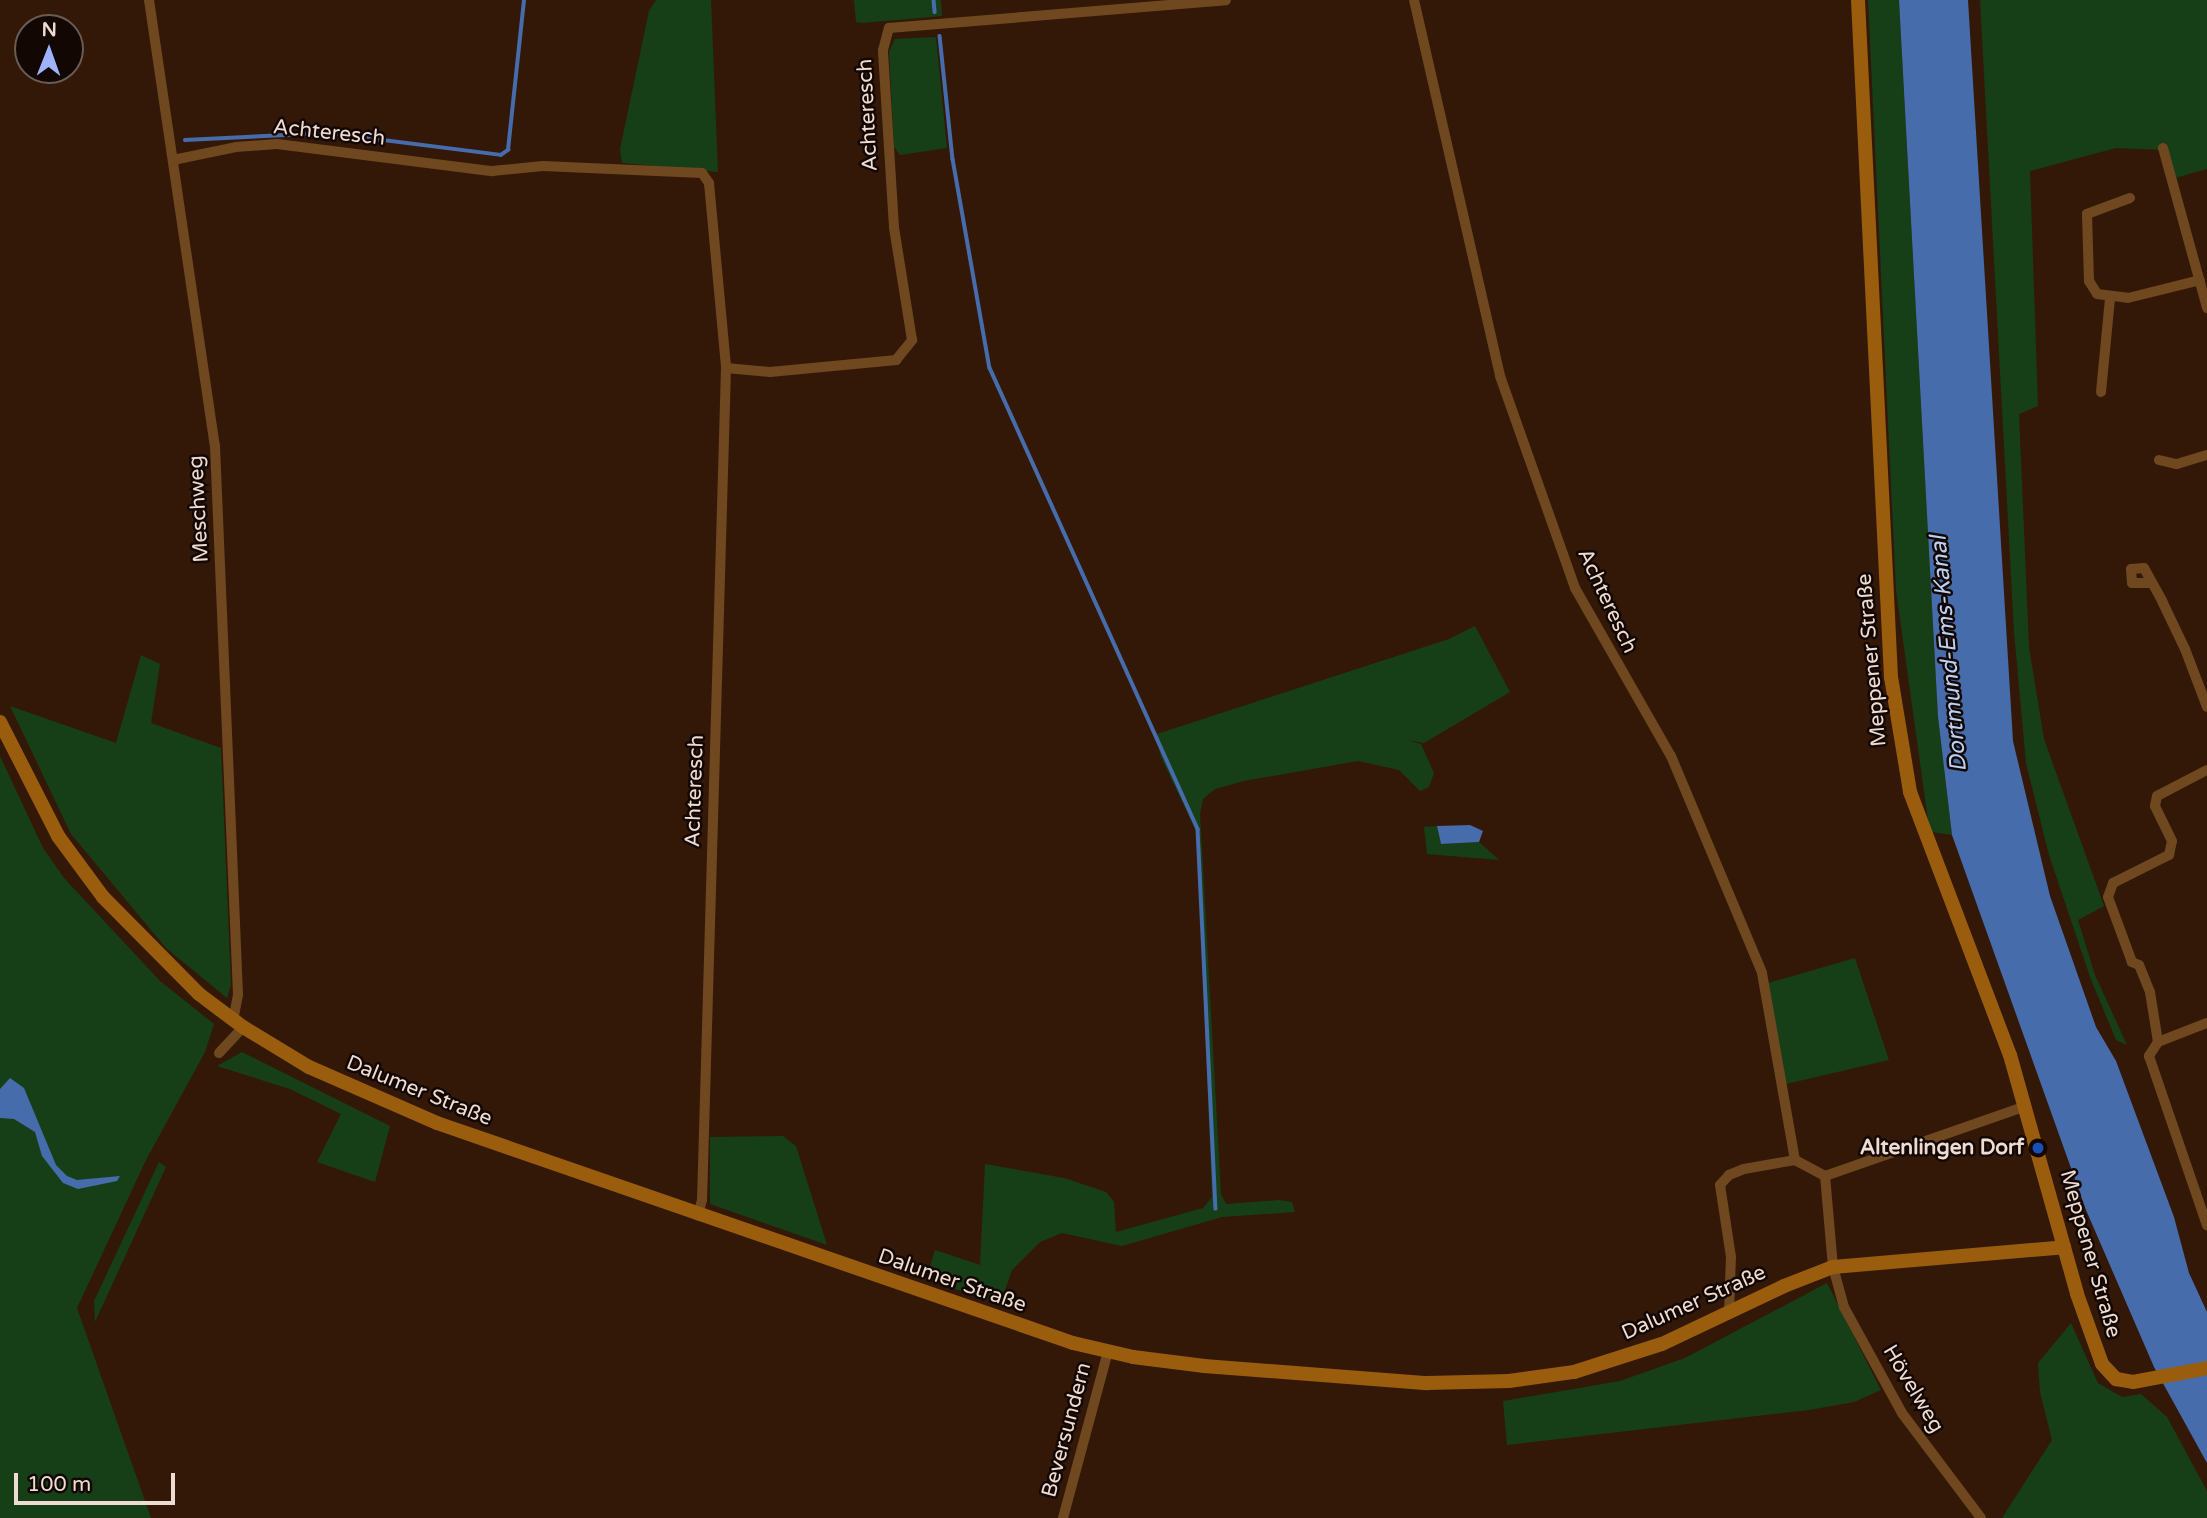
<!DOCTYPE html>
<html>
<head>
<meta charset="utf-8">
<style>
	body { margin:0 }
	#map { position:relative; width:2207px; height:1518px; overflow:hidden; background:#331808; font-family:"Varela Round",sans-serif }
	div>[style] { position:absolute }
	.green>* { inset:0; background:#163f18 }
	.water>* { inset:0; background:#466cab }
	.stream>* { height:3.5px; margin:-1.75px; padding:0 1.75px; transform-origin:1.75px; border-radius:1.75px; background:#466cab }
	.minor>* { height:10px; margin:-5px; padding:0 5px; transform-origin:5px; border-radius:5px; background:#6f4820 }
	.secondary>* { height:14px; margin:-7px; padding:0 7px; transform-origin:7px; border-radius:7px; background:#9a5d0e }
	.dots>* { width:19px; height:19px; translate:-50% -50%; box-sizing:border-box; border:4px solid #120703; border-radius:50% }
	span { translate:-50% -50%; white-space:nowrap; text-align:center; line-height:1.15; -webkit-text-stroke:5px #120703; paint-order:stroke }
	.street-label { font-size:21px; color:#eedbd1 }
	.poi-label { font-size:21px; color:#eedbd1; font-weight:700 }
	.right { translate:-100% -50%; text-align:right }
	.water-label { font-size:23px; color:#bad0f4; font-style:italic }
	.north { position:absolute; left:14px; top:14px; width:70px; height:70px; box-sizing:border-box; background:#120703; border:2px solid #6a5c55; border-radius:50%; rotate:1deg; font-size:19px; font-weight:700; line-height:28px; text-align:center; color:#eedbd1 }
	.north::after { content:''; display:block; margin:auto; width:24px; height:32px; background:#9fb3fd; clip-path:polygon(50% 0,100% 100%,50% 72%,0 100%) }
	.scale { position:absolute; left:14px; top:1473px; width:161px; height:32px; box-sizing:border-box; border:4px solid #eedbd1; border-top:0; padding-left:9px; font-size:21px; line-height:24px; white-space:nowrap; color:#eedbd1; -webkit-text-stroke:5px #120703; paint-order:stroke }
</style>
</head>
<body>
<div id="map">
	<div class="green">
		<i style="clip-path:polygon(656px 0,711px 0,718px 172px,622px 163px,620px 149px,649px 11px)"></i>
		<i style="clip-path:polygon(854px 0,941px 0,942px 16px,862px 23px,856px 22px)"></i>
		<i style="clip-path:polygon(1868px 0,1899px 0,1938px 717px,1952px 835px,1932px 832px,1928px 820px,1896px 590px)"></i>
		<i style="clip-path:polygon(1980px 0,2207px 0,2207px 169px,2175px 178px,2166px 150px,2116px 148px,2030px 171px,2038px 406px,2019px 414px,2029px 647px,2044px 739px,2104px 906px,2078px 920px,2095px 975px,2127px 1045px,2116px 1040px,2090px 977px,2049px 855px,2026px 763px,2014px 632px)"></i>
		<i style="clip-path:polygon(936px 37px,947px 148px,900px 155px,894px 147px,889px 52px,895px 39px)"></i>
		<i style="clip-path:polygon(1475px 626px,1510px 692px,1424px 743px,1407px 740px,1421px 744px,1434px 773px,1429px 787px,1420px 791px,1399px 770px,1358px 761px,1244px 781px,1215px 789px,1203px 799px,1200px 814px,1221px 1194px,1226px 1204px,1279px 1200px,1292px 1202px,1295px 1212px,1222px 1217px,1122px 1246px,1062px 1233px,1040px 1242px,1012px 1270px,1000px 1304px,926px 1279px,935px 1250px,980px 1265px,985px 1164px,1064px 1178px,1106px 1192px,1114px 1202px,1116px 1232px,1203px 1208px,1212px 1197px,1197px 833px,1160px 755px,1157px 734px,1449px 639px)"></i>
		<i style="clip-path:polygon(141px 655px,160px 664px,151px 723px,221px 748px,231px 985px,227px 998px,166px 948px,71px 834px,10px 706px,116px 743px)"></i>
		<i style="clip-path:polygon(0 756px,43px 848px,64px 878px,160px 981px,214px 1024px,205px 1052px,146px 1160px,77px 1308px,151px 1518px,0 1518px)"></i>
		<i style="clip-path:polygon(1437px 826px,1441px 844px,1479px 842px,1499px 860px,1427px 854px,1424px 827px)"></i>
		<i style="clip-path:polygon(1855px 958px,1889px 1060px,1786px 1084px,1768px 983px)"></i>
		<i style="clip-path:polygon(242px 1052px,390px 1126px,375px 1182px,317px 1162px,341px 1114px,290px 1089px,217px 1066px)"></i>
		<i style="clip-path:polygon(783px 1136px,796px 1146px,827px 1245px,710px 1204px,710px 1137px)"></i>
		<i style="clip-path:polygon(159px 1162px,166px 1167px,95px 1322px,94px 1301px)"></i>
		<i style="clip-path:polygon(1827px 1283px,1881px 1390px,1854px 1402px,1809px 1410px,1507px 1445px,1503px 1401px,1620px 1381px,1685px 1358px)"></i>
		<i style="clip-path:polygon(2071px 1323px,2098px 1383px,2122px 1397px,2141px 1394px,2167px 1417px,2207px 1491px,2207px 1518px,2002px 1518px,2052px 1440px,2040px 1392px,2038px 1363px)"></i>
	</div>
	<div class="water">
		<i style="clip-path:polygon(1899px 0,1968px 0,2013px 741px,2050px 896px,2096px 1027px,2116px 1061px,2174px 1217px,2189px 1273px,2207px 1312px,2207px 1463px,2154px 1367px,2086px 1210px,1952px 835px,1938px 717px)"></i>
		<i style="clip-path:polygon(1470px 825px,1483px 831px,1479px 842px,1441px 844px,1437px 826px)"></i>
		<i style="clip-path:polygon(10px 1078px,24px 1088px,56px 1165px,67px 1176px,77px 1180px,120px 1176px,117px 1181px,78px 1189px,63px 1183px,42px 1156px,35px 1132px,14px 1119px,0 1118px,0 1089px)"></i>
	</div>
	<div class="stream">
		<i style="left:934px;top:0;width:12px;rotate:85deg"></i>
		<i style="left:940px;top:36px;width:124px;rotate:84deg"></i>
		<i style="left:953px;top:159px;width:212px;rotate:80deg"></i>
		<i style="left:990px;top:368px;width:506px;rotate:65.72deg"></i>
		<i style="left:1198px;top:829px;width:380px;rotate:87.3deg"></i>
		<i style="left:185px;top:140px;width:143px;rotate:-2.8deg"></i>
		<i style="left:328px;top:133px;width:174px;rotate:7.2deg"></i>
		<i style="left:501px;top:155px;width:9px;rotate:-36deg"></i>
		<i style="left:508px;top:150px;width:151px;rotate:-83.9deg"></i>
	</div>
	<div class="minor">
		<i style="left:149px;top:0;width:451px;rotate:81.6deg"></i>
		<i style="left:215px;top:446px;width:549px;rotate:87.6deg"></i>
		<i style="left:238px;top:995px;width:26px;rotate:101deg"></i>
		<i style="left:1414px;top:0;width:386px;rotate:77.1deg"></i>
		<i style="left:1500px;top:376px;width:225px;rotate:70.5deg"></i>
		<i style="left:1575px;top:588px;width:193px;rotate:60.3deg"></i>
		<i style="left:1671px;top:756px;width:235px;rotate:67.2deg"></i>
		<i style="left:1762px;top:973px;width:190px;rotate:80deg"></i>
		<i style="left:2163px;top:148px;width:166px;rotate:74.6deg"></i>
		<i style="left:173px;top:160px;width:64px;rotate:-11.7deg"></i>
		<i style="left:236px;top:147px;width:41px;rotate:-4.2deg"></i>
		<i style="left:277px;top:144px;width:217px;rotate:7.2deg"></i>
		<i style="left:492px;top:171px;width:51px;rotate:-5.6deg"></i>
		<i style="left:543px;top:166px;width:159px;rotate:2.5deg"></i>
		<i style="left:702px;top:173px;width:12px;rotate:55deg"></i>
		<i style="left:709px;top:183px;width:186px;rotate:84.7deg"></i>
		<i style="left:726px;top:368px;width:832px;rotate:91.65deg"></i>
		<i style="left:702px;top:1200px;width:16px;rotate:105deg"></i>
		<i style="left:2130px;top:198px;width:46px;rotate:159.6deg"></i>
		<i style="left:2087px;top:214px;width:67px;rotate:88.3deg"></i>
		<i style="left:2089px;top:281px;width:15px;rotate:58deg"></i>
		<i style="left:2097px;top:294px;width:31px;rotate:7deg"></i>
		<i style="left:2128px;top:298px;width:74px;rotate:-14deg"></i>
		<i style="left:726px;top:368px;width:44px;rotate:5.2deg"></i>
		<i style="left:770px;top:372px;width:127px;rotate:-5.4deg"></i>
		<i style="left:896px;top:360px;width:26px;rotate:-51deg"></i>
		<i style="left:912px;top:340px;width:114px;rotate:-99.1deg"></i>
		<i style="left:894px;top:227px;width:177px;rotate:-93.6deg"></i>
		<i style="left:883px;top:50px;width:23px;rotate:-75deg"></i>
		<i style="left:889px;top:28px;width:338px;rotate:-4.7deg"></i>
		<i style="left:2101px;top:392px;width:93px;rotate:-84.5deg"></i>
		<i style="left:2159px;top:460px;width:18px;rotate:13deg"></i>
		<i style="left:2177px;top:464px;width:31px;rotate:-17deg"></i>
		<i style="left:2152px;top:583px;width:20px;rotate:180deg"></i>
		<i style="left:2132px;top:583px;width:14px;rotate:-94deg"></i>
		<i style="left:2131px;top:569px;width:13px;rotate:-4deg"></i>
		<i style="left:2144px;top:568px;width:38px;rotate:61deg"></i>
		<i style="left:2162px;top:601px;width:53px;rotate:64.4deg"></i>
		<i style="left:2185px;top:649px;width:62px;rotate:69.2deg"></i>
		<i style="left:2207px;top:1023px;width:53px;rotate:158.8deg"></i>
		<i style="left:2158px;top:1042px;width:17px;rotate:123deg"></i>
		<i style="left:2149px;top:1056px;width:179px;rotate:71.1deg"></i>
		<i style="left:2158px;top:1042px;width:51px;rotate:-99.1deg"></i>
		<i style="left:2150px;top:992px;width:29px;rotate:-112deg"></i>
		<i style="left:2139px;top:965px;width:8px;rotate:-157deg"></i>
		<i style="left:2132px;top:962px;width:69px;rotate:-110.3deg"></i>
		<i style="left:2108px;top:897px;width:15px;rotate:-70deg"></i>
		<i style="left:2113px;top:883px;width:63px;rotate:-26.6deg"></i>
		<i style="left:2169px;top:855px;width:14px;rotate:-78deg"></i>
		<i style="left:2172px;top:841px;width:39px;rotate:-116deg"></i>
		<i style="left:2155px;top:806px;width:10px;rotate:-79deg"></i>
		<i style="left:2157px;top:796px;width:56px;rotate:-27.5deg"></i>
		<i style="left:219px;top:1053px;width:35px;rotate:-47deg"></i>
		<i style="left:1729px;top:1313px;width:56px;rotate:-88deg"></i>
		<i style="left:1731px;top:1257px;width:73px;rotate:-98.7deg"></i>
		<i style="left:1720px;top:1185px;width:13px;rotate:-48deg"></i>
		<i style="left:1729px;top:1175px;width:16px;rotate:-22deg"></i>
		<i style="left:1744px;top:1169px;width:52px;rotate:-10deg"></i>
		<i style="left:1795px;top:1160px;width:34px;rotate:28deg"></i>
		<i style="left:1063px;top:1518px;width:173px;rotate:-74.9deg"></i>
		<i style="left:1981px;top:1518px;width:131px;rotate:-127deg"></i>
		<i style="left:1902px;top:1413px;width:121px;rotate:-118.7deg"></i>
		<i style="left:1844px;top:1307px;width:41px;rotate:-105.4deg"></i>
		<i style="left:1833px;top:1267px;width:91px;rotate:-95deg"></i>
		<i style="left:1825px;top:1176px;width:213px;rotate:-19.2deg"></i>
	</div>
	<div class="secondary">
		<i style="left:1858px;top:0;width:678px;rotate:87.21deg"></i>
		<i style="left:1891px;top:677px;width:117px;rotate:80.6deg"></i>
		<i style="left:1910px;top:792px;width:281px;rotate:69.2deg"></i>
		<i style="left:2010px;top:1055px;width:248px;rotate:74.3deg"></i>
		<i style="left:2077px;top:1294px;width:74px;rotate:70.3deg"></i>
		<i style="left:2102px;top:1364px;width:21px;rotate:47deg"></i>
		<i style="left:2116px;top:1379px;width:17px;rotate:10deg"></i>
		<i style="left:2133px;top:1382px;width:75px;rotate:-10.7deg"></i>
		<i style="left:0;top:722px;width:128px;rotate:63deg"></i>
		<i style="left:58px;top:836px;width:76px;rotate:53.6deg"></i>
		<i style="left:103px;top:897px;width:136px;rotate:45.3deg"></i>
		<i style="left:199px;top:994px;width:55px;rotate:36.9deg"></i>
		<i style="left:243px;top:1027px;width:77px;rotate:31.2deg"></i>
		<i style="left:309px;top:1067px;width:140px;rotate:23.6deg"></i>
		<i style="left:437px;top:1123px;width:673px;rotate:19.08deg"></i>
		<i style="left:1073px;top:1343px;width:62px;rotate:13.1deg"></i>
		<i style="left:1133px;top:1357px;width:72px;rotate:7.2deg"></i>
		<i style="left:1204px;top:1366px;width:224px;rotate:4.4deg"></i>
		<i style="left:1427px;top:1383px;width:82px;rotate:-1.4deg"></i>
		<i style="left:1509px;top:1381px;width:66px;rotate:-7.9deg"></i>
		<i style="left:1574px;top:1372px;width:92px;rotate:-17.7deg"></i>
		<i style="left:1662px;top:1344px;width:135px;rotate:-25.4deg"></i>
		<i style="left:1784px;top:1286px;width:53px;rotate:-21.2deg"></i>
		<i style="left:1833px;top:1267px;width:232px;rotate:-4.9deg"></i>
	</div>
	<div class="dots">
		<i style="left:2038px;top:1148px;background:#1a4fb4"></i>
	</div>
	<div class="street-label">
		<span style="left:868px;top:115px;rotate:-93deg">Achteresch</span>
		<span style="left:329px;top:133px;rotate:6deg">Achteresch</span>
		<span style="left:199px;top:509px;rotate:-93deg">Meschweg</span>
		<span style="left:1607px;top:601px;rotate:65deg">Achteresch</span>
		<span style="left:1872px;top:660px;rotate:-95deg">Meppener Straße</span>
		<span style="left:695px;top:791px;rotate:-88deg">Achteresch</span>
		<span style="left:419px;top:1091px;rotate:22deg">Dalumer Straße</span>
		<span style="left:2090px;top:1254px;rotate:74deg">Meppener Straße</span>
		<span style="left:952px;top:1281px;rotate:19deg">Dalumer Straße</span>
		<span style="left:1694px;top:1303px;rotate:-24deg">Dalumer Straße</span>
		<span style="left:1913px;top:1389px;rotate:59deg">Hövelweg</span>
		<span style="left:1067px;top:1430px;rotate:-75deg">Beversundern</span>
	</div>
	<div class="poi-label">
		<span class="right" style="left:2024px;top:1148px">Altenlingen Dorf</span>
	</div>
	<div class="water-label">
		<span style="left:1949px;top:654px;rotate:-95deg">Dortmund-Ems-Kanal</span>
	</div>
	<div class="north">N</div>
	<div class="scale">100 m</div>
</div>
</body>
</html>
